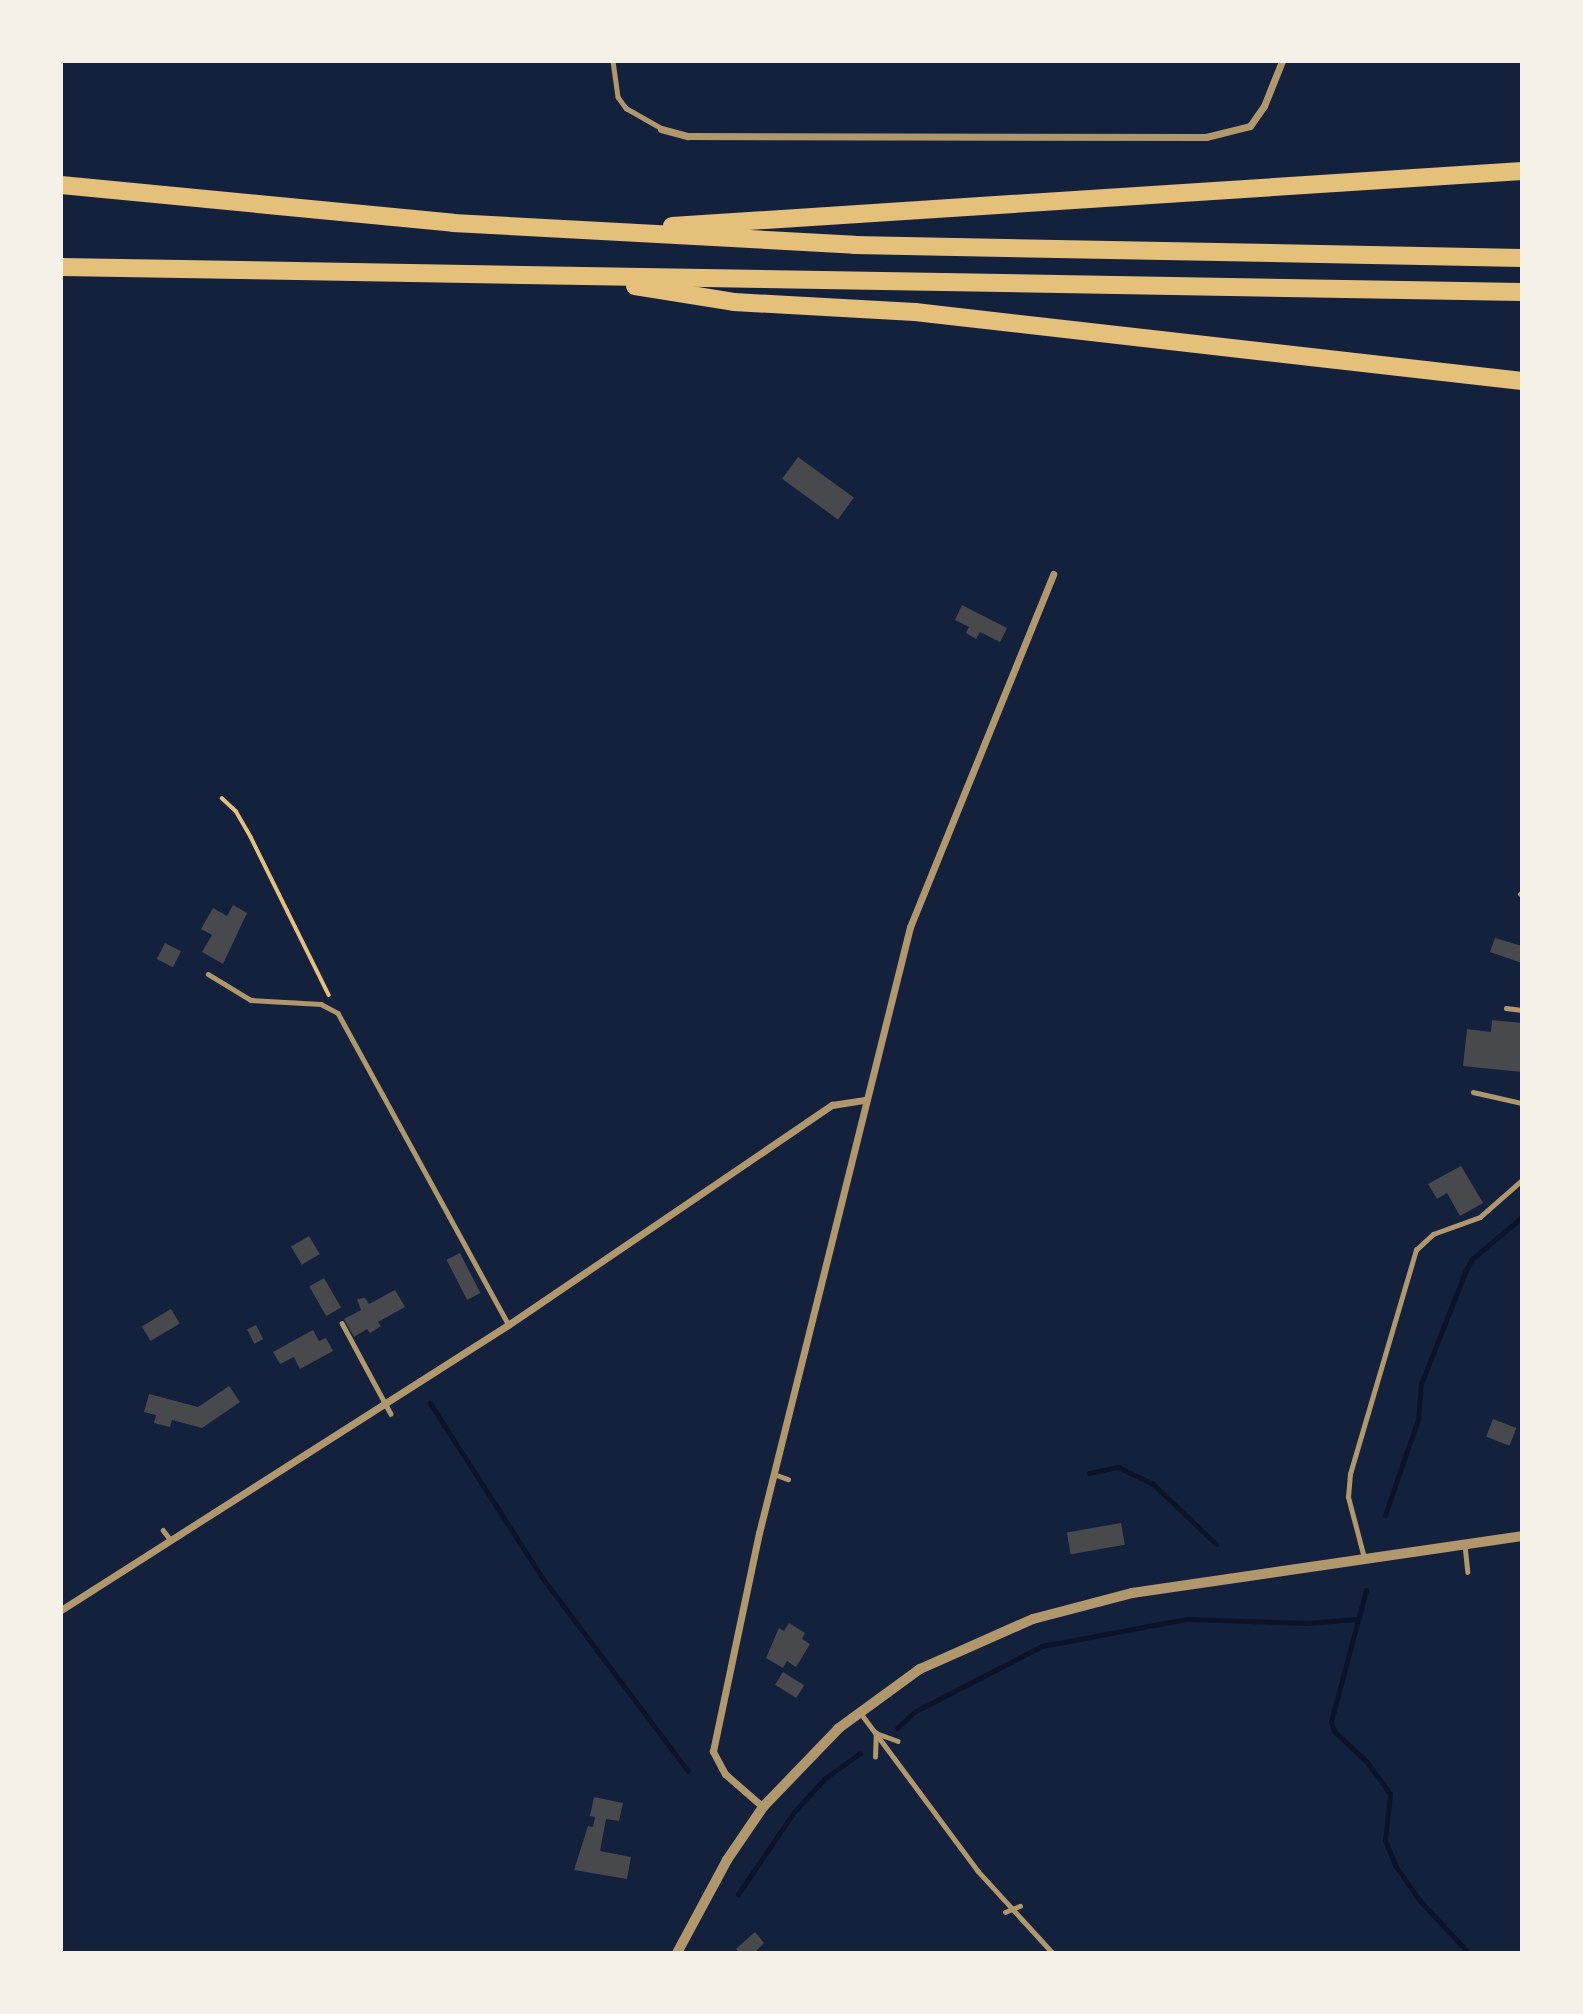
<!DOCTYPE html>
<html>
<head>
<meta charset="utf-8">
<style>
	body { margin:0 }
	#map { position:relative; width:1583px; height:2014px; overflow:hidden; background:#14213d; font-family:"Noto Serif",serif }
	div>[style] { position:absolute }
	.stream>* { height:5px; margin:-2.5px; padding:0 2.5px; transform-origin:2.5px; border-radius:2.5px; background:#0b132b }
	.building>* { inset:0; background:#48494c; transform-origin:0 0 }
	.path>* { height:3.5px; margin:-1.75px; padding:0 1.75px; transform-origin:1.75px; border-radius:1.75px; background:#e5c07b }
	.service>* { height:4.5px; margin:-2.25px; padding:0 2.25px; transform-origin:2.25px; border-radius:2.25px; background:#b1986c }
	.minor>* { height:7px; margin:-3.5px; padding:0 3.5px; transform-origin:3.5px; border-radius:3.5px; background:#b1986c }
	.tertiary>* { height:10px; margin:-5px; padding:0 5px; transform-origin:5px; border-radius:5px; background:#b1986c }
	.motorway>* { height:18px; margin:-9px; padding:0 9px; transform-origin:9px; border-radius:9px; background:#e5c07b }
	span { translate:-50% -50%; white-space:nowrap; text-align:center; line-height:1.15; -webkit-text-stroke:7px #f6f1e7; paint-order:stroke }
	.frame { position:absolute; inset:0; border:63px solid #f6f1e7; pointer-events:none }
</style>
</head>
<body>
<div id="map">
	<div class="stream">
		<i style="left:430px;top:1403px;width:206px;rotate:57.3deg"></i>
		<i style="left:541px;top:1576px;width:244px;rotate:53deg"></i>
		<i style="left:1089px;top:1473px;width:30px;rotate:-12deg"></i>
		<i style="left:1118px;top:1467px;width:39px;rotate:26deg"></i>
		<i style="left:1153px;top:1484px;width:87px;rotate:43.6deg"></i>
		<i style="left:1385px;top:1515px;width:102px;rotate:-71deg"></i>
		<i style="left:1418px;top:1419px;width:35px;rotate:-85deg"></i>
		<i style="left:1421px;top:1384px;width:123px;rotate:-68.5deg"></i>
		<i style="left:1466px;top:1270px;width:13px;rotate:-61deg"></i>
		<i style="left:1472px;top:1259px;width:65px;rotate:-40deg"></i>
		<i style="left:1366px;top:1590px;width:137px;rotate:104.9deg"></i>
		<i style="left:1331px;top:1722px;width:9px;rotate:72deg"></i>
		<i style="left:1334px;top:1731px;width:45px;rotate:43.2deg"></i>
		<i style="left:1367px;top:1762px;width:39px;rotate:54deg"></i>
		<i style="left:1390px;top:1794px;width:46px;rotate:96.2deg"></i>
		<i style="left:1385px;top:1840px;width:27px;rotate:68deg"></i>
		<i style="left:1395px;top:1865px;width:44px;rotate:55.2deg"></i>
		<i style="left:1420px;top:1901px;width:71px;rotate:46.7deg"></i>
		<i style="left:897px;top:1728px;width:23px;rotate:-43deg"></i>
		<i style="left:914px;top:1712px;width:144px;rotate:-27.3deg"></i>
		<i style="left:1042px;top:1646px;width:147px;rotate:-10.6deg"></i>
		<i style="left:1186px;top:1619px;width:121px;rotate:1.9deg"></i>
		<i style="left:1307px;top:1623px;width:50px;rotate:-4.6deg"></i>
		<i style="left:738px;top:1894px;width:99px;rotate:-55.7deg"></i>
		<i style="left:794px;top:1812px;width:45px;rotate:-47.7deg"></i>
		<i style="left:824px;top:1779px;width:44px;rotate:-35.8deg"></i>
	</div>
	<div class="building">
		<i style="left:798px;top:457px;width:69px;height:27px;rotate:36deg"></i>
		<i style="clip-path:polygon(962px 605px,1007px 628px,1000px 642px,980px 632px,976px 639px,966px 633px,969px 627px,955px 620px)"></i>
		<i style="clip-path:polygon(233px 905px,247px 913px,223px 964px,202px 952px,212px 935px,201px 929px,213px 908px,227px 916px)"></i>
		<i style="clip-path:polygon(1495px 938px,1522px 946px,1522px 963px,1490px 952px)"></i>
		<i style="left:165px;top:943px;width:18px;height:18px;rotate:27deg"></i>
		<i style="clip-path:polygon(1492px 1020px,1522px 1023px,1522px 1072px,1463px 1066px,1467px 1029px,1491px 1032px)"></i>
		<i style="clip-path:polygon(1461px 1166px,1483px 1203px,1460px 1216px,1447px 1193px,1437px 1199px,1428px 1184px)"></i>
		<i style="left:309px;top:1236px;width:21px;height:21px;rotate:59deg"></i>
		<i style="left:460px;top:1253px;width:45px;height:15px;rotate:63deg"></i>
		<i style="left:324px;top:1278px;width:34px;height:17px;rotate:60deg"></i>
		<i style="clip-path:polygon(395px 1290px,405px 1307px,378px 1322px,381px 1326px,370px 1333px,367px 1329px,354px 1337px,344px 1319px,361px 1310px,357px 1299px,365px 1298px,369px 1304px)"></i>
		<i style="left:171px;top:1309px;width:17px;height:34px;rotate:59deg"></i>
		<i style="left:256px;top:1325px;width:16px;height:10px;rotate:63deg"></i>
		<i style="clip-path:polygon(313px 1330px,319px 1341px,326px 1338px,333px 1351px,300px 1369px,294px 1357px,280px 1364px,273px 1352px)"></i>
		<i style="clip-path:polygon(229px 1386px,240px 1402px,202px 1428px,172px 1420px,170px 1427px,154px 1423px,156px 1415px,144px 1412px,149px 1394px,198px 1407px)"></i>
		<i style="left:1493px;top:1419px;width:25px;height:19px;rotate:21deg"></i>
		<i style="left:1121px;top:1523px;width:22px;height:55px;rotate:80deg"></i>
		<i style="clip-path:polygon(789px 1623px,805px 1633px,802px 1639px,810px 1644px,796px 1667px,787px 1661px,783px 1668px,766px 1658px,779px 1628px,784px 1631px)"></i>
		<i style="left:783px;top:1672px;width:25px;height:15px;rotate:32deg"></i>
		<i style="clip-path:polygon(594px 1797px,623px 1803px,619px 1821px,606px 1819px,600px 1851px,631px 1857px,627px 1879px,574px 1870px,588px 1826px,593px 1827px,595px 1817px,590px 1816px)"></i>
		<i style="clip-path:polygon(755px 1932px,764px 1943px,754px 1953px,739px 1953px,736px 1949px)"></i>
	</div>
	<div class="path">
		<i style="left:222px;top:798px;width:19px;rotate:43deg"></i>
		<i style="left:236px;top:811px;width:30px;rotate:60deg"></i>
		<i style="left:251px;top:837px;width:176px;rotate:63.7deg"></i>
	</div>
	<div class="service">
		<i style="left:613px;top:61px;width:36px;rotate:82deg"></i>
		<i style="left:618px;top:97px;width:14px;rotate:54deg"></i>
		<i style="left:626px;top:108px;width:40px;rotate:29.7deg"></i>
		<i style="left:1520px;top:894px;width:3px;rotate:-45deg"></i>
		<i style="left:208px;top:974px;width:50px;rotate:31.2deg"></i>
		<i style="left:251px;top:1000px;width:70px;rotate:3.3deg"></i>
		<i style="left:321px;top:1004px;width:19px;rotate:28deg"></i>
		<i style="left:338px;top:1013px;width:354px;rotate:61.3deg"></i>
		<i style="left:1506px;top:1008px;width:16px;rotate:7deg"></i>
		<i style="left:1473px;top:1092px;width:50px;rotate:12.7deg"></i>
		<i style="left:342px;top:1323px;width:103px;rotate:61.7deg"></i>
		<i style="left:774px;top:1474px;width:15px;rotate:20deg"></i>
		<i style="left:163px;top:1530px;width:11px;rotate:52deg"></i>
		<i style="left:1465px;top:1545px;width:27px;rotate:84deg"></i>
		<i style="left:1364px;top:1558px;width:63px;rotate:-104.7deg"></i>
		<i style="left:1348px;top:1497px;width:23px;rotate:-85deg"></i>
		<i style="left:1350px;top:1474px;width:234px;rotate:-73.6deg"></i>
		<i style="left:1416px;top:1250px;width:23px;rotate:-43deg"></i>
		<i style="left:1433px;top:1234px;width:50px;rotate:-19.9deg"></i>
		<i style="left:1480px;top:1217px;width:56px;rotate:-41.4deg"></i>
		<i style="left:860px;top:1712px;width:198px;rotate:53.4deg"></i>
		<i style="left:978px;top:1871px;width:111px;rotate:47.6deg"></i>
		<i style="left:875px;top:1757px;width:24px;rotate:-88deg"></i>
		<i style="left:876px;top:1733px;width:23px;rotate:20deg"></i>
		<i style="left:1005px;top:1912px;width:16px;rotate:-22deg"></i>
	</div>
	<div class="minor">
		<i style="left:661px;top:129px;width:28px;rotate:15deg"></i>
		<i style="left:688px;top:136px;width:518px;rotate:0.11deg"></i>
		<i style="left:1206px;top:137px;width:45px;rotate:-14deg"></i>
		<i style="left:1250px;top:126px;width:24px;rotate:-55deg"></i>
		<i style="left:1264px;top:106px;width:48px;rotate:-68.2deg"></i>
		<i style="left:61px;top:1610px;width:530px;rotate:-32.52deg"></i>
		<i style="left:508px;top:1325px;width:392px;rotate:-34.2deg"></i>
		<i style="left:832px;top:1105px;width:33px;rotate:-9deg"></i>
		<i style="left:763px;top:1807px;width:50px;rotate:-139deg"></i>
		<i style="left:725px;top:1774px;width:26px;rotate:-118deg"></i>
		<i style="left:713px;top:1751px;width:223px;rotate:-78.1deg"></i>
		<i style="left:759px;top:1533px;width:625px;rotate:-76.01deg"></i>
		<i style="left:910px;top:927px;width:381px;rotate:-67.9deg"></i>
	</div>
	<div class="tertiary">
		<i style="left:677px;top:1953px;width:106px;rotate:-61.7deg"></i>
		<i style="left:727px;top:1860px;width:64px;rotate:-55.8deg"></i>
		<i style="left:763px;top:1807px;width:110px;rotate:-46.1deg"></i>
		<i style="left:839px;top:1728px;width:100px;rotate:-36.1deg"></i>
		<i style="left:920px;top:1669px;width:124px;rotate:-23.9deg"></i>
		<i style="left:1033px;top:1619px;width:102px;rotate:-14.7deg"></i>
		<i style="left:1132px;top:1593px;width:394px;rotate:-8.3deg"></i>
	</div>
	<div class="motorway">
		<i style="left:61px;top:185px;width:394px;rotate:5.5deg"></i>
		<i style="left:453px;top:223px;width:402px;rotate:3.1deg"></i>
		<i style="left:854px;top:245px;width:668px;rotate:1.11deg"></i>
		<i style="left:672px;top:226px;width:852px;rotate:-3.7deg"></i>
		<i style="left:61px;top:267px;width:1461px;rotate:0.98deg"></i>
		<i style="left:635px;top:286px;width:100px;rotate:9.2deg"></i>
		<i style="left:734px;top:302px;width:181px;rotate:3.2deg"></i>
		<i style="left:915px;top:312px;width:611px;rotate:6.49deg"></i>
	</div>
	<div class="frame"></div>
</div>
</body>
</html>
